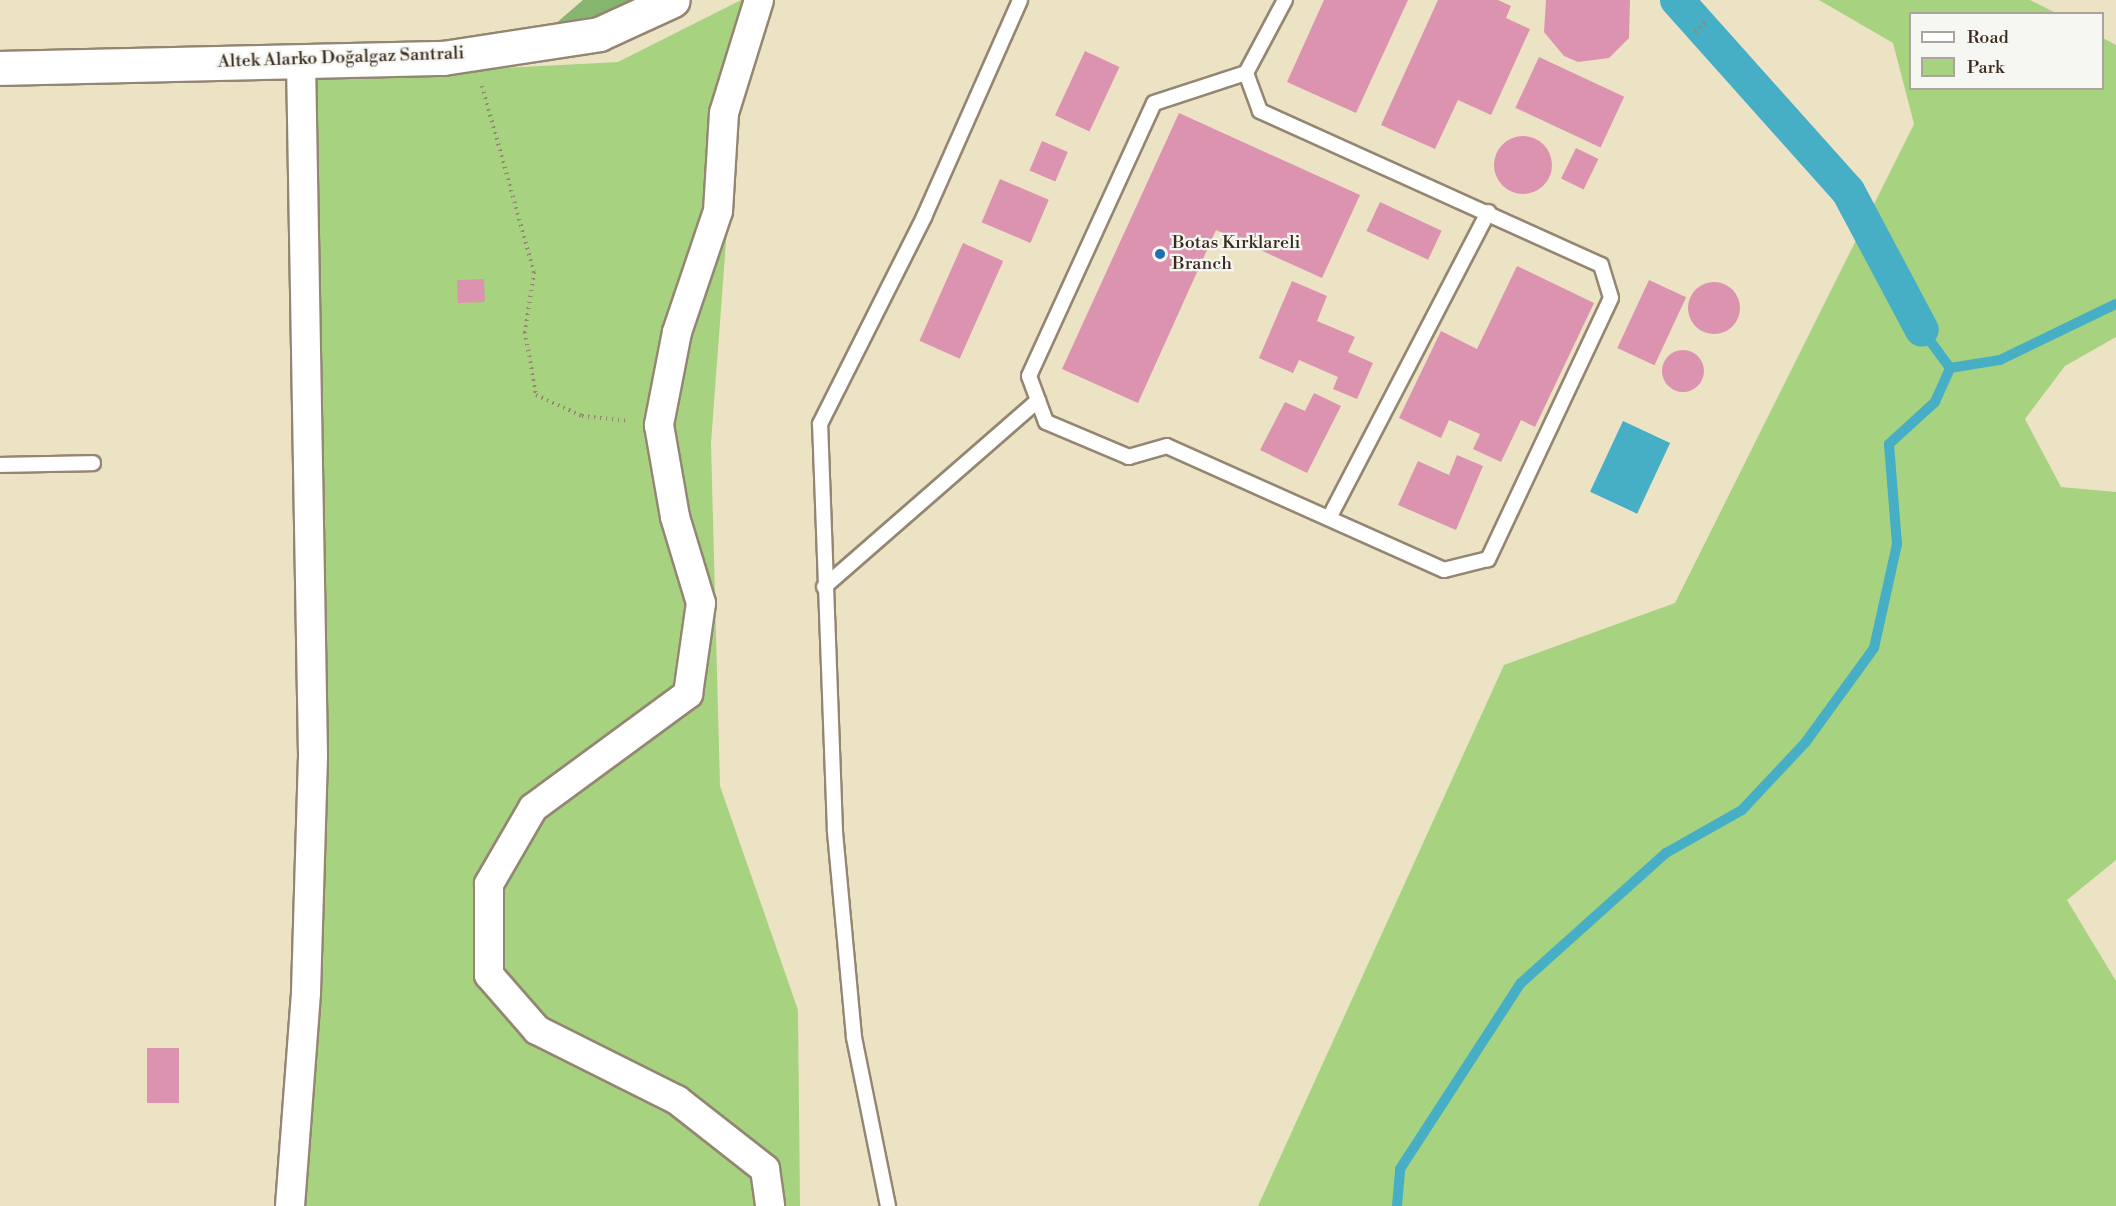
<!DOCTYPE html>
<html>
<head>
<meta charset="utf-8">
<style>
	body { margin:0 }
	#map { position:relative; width:2116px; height:1206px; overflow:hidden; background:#ece3c5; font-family:"Libre Bodoni",serif }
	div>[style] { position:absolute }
	.green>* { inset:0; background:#a7d380 }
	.forest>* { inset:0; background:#85b56e }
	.water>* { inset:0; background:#46aec5; transform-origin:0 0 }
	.stream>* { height:10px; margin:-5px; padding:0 5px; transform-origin:5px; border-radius:5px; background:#46aec5 }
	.canal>* { height:34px; margin:-17px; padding:0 17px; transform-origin:17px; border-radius:17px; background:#46aec5 }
	.building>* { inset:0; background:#db93af; transform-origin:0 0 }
	.round { border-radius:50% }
	.path>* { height:4px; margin-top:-2px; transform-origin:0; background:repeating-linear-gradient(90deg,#948672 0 1.5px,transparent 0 6px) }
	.roads { filter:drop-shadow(2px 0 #948672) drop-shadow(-2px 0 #948672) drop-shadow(0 2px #948672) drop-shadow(0 -2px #948672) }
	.service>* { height:14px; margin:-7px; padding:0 7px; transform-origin:7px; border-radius:7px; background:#fff }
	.minor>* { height:28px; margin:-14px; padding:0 14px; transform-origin:14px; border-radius:14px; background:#fff }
	.tertiary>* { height:33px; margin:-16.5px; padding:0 16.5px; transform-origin:16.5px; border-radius:16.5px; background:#fff }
	.dots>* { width:16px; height:16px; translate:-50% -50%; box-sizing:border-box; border:3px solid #f6f6f2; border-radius:50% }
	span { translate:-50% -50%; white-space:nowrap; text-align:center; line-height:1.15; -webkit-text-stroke:4.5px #f6f6f2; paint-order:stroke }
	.street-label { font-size:18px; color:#3b2a1e }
	.poi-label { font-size:18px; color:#3b2a1e }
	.left { translate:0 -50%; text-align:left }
	.legend { position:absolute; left:1909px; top:12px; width:195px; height:78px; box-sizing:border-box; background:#f6f6f2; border:2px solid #aba49d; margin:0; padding:8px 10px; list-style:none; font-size:18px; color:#3b2a1e }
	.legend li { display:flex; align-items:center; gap:12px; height:30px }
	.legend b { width:30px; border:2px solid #aba49d }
</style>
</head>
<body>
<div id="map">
	<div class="green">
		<i style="clip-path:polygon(741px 0,772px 0,736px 108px,711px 443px,720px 786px,798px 1010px,800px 1206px,305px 1206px,321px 990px,328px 716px,317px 78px,618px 62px)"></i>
		<i style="clip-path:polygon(1819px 0,2030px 0,2056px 13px,1910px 14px,1910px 88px,2102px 88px,2103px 38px,2116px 45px,2116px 337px,2065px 366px,2025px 419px,2061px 487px,2116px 492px,2116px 860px,2067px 900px,2116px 981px,2116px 1206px,1258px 1206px,1504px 665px,1675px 603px,1914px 124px,1893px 43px)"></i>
	</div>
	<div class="forest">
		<i style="clip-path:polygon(583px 0,638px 0,603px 16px,554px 25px)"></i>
	</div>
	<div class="water">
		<i style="left:1623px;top:421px;width:52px;height:78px;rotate:25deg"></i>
	</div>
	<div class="stream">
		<i style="left:1922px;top:330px;width:47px;rotate:53.6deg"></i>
		<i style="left:1397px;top:1206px;width:37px;rotate:-85deg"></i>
		<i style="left:1400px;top:1169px;width:222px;rotate:-57deg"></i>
		<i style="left:1521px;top:983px;width:195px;rotate:-41.9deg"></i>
		<i style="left:1666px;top:853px;width:87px;rotate:-29.5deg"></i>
		<i style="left:1742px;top:810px;width:92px;rotate:-46.8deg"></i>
		<i style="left:1805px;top:743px;width:117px;rotate:-54deg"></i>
		<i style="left:1874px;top:648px;width:107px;rotate:-77.5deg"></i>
		<i style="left:1897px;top:544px;width:100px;rotate:-94.6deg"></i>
		<i style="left:1889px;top:444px;width:62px;rotate:-42.4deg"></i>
		<i style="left:1935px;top:402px;width:37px;rotate:-66deg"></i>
		<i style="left:1950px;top:368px;width:51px;rotate:-9.1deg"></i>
		<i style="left:2000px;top:360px;width:129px;rotate:-25.8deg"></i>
	</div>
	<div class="canal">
		<i style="left:1677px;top:0;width:256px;rotate:48.2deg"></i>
		<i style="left:1848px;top:191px;width:157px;rotate:62deg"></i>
	</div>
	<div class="building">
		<i style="clip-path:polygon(1324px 0,1408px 0,1356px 113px,1287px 82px)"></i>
		<i style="clip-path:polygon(1438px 0,1498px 0,1511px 6px,1506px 18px,1530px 29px,1491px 115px,1458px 100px,1435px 149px,1381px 125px)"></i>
		<i style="clip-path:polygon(1630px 0,1629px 38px,1609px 58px,1578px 62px,1564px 56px,1544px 32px,1546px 0)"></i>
		<i style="left:1085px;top:51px;width:38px;height:71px;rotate:25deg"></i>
		<i style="left:1539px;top:57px;width:94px;height:56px;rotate:25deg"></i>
		<i style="clip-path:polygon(1179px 113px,1360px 195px,1322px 278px,1216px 230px,1138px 403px,1062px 369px)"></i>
		<i class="round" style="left:1494px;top:136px;width:58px;height:58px"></i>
		<i style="left:1042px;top:141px;width:28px;height:32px;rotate:23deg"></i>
		<i style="left:1576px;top:148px;width:25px;height:34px;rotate:26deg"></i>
		<i style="left:1000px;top:179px;width:53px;height:47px;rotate:23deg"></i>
		<i style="left:1380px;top:202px;width:68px;height:32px;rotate:25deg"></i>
		<i style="left:963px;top:243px;width:44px;height:107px;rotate:24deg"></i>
		<i style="clip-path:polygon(1517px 266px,1594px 303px,1535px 427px,1521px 420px,1501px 462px,1473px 449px,1480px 434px,1449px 420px,1441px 438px,1399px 418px,1441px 331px,1477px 349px)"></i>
		<i style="left:484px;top:279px;width:23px;height:27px;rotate:88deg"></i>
		<i style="left:1649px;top:280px;width:41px;height:75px;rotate:25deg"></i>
		<i style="clip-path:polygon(1292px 281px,1327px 296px,1317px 321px,1355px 337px,1348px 352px,1373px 363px,1357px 399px,1333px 389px,1338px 377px,1299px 360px,1293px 373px,1259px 358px)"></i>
		<i class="round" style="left:1688px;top:282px;width:52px;height:52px"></i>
		<i class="round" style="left:1662px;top:350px;width:42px;height:42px"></i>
		<i style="clip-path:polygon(1314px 393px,1341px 406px,1307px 473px,1260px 450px,1285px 402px,1305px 411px)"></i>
		<i style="clip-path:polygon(1457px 455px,1483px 466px,1456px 530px,1398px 505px,1418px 461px,1449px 475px)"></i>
		<i style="left:147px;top:1048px;width:32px;height:55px"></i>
	</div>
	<div class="path">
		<i style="left:1695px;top:32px;width:18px;rotate:-43deg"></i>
		<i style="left:482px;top:86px;width:193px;rotate:74.4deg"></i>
		<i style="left:534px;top:272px;width:61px;rotate:98.5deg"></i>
		<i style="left:525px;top:332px;width:64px;rotate:80.1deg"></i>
		<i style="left:536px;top:395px;width:51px;rotate:24.5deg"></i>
		<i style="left:582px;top:416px;width:47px;rotate:6.1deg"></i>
	</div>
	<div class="roads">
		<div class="service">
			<i style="left:1246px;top:73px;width:40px;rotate:69.8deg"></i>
			<i style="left:1260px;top:111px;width:374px;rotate:24.3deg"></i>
			<i style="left:1601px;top:265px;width:34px;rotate:73deg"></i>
			<i style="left:1611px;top:298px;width:289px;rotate:115.2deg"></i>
			<i style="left:1488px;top:559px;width:45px;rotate:166deg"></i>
			<i style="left:1444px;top:570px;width:303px;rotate:-155.9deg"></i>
			<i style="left:1167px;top:446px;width:40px;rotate:164deg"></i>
			<i style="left:1129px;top:457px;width:90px;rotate:-157.1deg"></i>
			<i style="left:1046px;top:422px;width:49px;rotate:-110.3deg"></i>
			<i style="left:1029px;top:376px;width:300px;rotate:-65.4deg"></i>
			<i style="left:1154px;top:103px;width:97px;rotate:-18.1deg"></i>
			<i style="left:1246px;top:73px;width:83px;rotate:-61.9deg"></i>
			<i style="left:0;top:465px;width:93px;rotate:-1.2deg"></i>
			<i style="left:1329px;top:518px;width:345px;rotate:-62.5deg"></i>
			<i style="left:824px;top:587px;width:284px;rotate:-41.1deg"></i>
			<i style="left:888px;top:1206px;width:172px;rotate:-101.4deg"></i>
			<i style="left:854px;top:1037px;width:207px;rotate:-95.3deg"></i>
			<i style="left:835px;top:831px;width:407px;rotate:-92.1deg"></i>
			<i style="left:820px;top:424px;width:232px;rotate:-63.3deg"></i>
			<i style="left:924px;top:217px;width:237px;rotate:-66.1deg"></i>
		</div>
		<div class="minor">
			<i style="left:759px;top:0;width:118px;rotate:107.2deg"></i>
			<i style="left:724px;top:113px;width:98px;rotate:93.5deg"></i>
			<i style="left:718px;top:211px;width:128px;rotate:108.7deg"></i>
			<i style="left:677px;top:332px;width:95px;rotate:101deg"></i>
			<i style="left:659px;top:425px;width:93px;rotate:80.1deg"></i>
			<i style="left:675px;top:517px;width:90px;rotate:73.2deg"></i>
			<i style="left:701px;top:603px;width:92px;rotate:98.1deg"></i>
			<i style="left:688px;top:694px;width:192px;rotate:143.7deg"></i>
			<i style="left:533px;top:808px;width:88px;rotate:120.1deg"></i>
			<i style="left:489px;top:884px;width:91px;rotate:90deg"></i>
			<i style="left:489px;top:975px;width:73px;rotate:48.9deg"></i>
			<i style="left:537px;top:1030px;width:157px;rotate:26.6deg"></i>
			<i style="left:677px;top:1100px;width:112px;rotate:38.1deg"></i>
			<i style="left:765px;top:1169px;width:37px;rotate:82deg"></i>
			<i style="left:290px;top:1206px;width:215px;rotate:-85.7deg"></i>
			<i style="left:306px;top:992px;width:237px;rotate:-88.3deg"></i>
			<i style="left:313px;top:755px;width:694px;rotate:-90.99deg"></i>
		</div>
		<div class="tertiary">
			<i style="left:0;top:68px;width:443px;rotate:-1.3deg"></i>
			<i style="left:443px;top:58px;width:158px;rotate:-8.7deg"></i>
			<i style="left:599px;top:34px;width:81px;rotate:-24.7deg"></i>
		</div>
	</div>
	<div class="dots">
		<i style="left:1160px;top:254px;background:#1f6fb2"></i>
	</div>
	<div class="street-label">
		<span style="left:341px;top:58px;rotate:-2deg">Altek Alarko Doğalgaz Santrali</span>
	</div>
	<div class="poi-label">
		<span class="left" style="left:1172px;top:254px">Botas Kırklareli<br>Branch</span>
	</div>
	<ul class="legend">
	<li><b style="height:8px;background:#fff"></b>Road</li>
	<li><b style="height:16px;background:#a7d380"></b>Park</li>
	</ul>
</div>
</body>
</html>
